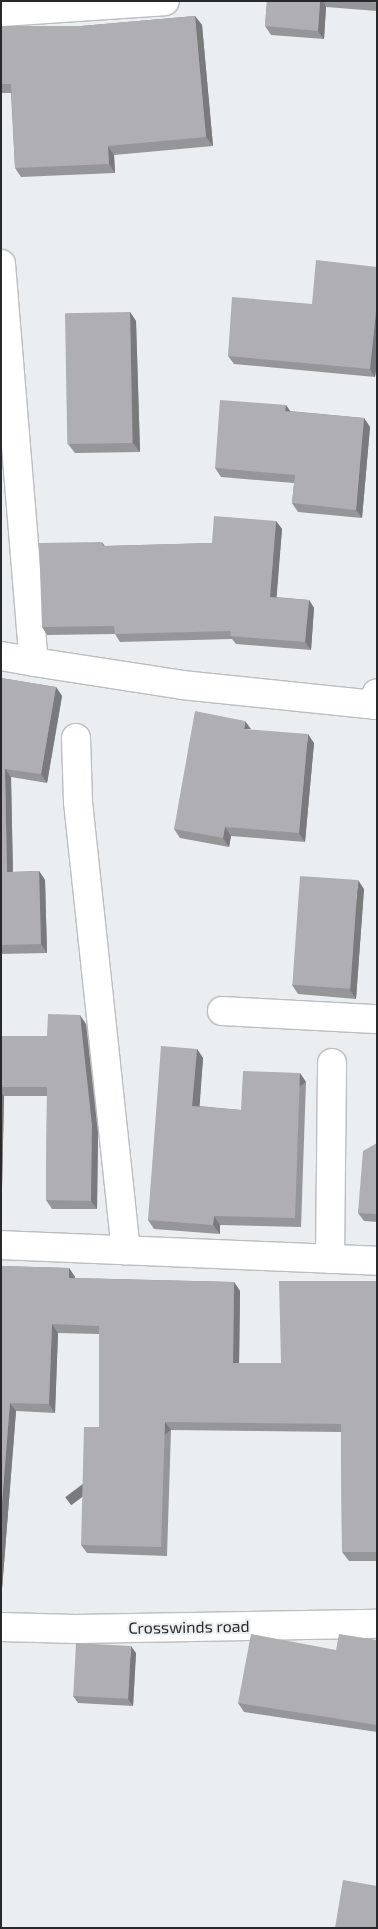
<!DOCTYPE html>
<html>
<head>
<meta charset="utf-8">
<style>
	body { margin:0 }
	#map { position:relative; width:378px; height:1929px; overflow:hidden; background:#ebeef1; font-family:"Exo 2",sans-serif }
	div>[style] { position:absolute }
	.roads { filter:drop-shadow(1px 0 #bbbdc0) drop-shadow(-1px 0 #bbbdc0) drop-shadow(0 1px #bbbdc0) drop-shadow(0 -1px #bbbdc0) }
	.street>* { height:28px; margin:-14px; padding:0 14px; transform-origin:14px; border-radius:14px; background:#fff }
	.wall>* { inset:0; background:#969699 }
	.shaded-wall>* { inset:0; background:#7a7a7d; transform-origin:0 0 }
	.building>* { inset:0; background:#afaeb2; transform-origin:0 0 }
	span { translate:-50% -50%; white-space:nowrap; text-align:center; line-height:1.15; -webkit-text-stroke:4px #ebeef1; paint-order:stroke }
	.street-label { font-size:16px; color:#28292a }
	.frame { position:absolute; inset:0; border:2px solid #28292a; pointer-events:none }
</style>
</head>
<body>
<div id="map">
	<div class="roads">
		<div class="street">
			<i style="left:1px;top:12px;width:164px;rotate:-3.8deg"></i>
			<i style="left:1px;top:264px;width:399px;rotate:85.3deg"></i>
			<i style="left:34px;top:662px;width:150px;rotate:8.8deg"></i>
			<i style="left:182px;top:685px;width:194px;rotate:5.9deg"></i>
			<i style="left:375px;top:705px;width:12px;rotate:-81deg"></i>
			<i style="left:1px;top:656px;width:34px;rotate:10deg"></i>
			<i style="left:76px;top:738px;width:64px;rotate:88.2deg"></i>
			<i style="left:78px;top:802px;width:451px;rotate:83.9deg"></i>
			<i style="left:222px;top:1011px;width:155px;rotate:3deg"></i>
			<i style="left:1px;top:1245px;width:376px;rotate:2.4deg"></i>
			<i style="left:330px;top:1259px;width:196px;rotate:-89.4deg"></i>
			<i style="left:1px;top:1627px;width:75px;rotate:1.5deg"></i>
			<i style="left:76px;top:1629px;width:301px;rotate:-1deg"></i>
		</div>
	</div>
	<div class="wall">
		<i style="clip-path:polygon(267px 1px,377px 1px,377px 11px,326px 7px,324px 39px,271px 35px,265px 26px)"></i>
		<i style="clip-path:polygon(195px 16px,202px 25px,213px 146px,114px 155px,115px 173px,21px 177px,15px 168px,11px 93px,1px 93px,1px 26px,81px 26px)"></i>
		<i style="clip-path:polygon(377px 267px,377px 364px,375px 377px,234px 364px,228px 356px,312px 304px)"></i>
		<i style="clip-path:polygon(130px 312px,136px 321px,140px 452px,75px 453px,68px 444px)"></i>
		<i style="clip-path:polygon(286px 405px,290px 411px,364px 418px,370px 427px,362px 518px,298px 512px,292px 503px,294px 483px,221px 477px,215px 468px)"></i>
		<i style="clip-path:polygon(276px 521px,282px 529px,276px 597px,309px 600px,314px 608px,311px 650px,236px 644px,232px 639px,120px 642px,115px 634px,47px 635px,42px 627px,102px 542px,105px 546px,212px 543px)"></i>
		<i style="clip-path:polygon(1px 678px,56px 687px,62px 696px,47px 783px,11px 777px,13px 872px,39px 871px,45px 880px,47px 953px,1px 954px)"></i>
		<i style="clip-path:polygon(251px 730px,314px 743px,305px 842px,231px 836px,229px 847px,180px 838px,174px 829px)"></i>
		<i style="clip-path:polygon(364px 889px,356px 999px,298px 994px,292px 985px)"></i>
		<i style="clip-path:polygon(86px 1024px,98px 1134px,97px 1209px,52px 1209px,46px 1200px,47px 1096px,4px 1096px,2px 1188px,1px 1188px,1px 1036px,47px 1036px)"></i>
		<i style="clip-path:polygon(197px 1049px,203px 1058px,199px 1106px,241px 1110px,306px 1082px,301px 1227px,220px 1225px,220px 1234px,154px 1229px,148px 1220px)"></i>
		<i style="clip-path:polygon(377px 1143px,377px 1222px,364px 1221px,358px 1213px)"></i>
		<i style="clip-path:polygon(1px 1266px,69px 1268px,75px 1277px,75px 1278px,234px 1282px,240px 1291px,239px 1363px,281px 1363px,377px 1281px,377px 1561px,349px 1561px,342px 1552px,341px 1432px,171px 1430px,167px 1556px,87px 1553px,81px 1545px,99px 1427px,99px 1334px,58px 1333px,55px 1413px,16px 1411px,1px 1602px)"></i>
		<i style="clip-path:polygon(377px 1640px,377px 1732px,244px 1712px,238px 1703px,336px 1650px)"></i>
		<i style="clip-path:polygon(136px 1653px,133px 1706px,78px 1703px,73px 1696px)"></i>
	</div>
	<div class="shaded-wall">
		<i style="clip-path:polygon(320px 1px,323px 1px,326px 7px,324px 39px,318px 31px)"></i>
		<i style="clip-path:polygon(195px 16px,202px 25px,213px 146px,206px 137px)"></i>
		<i style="clip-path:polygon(108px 146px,114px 155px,115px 173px,109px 164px)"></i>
		<i style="clip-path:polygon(377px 302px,377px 364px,375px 377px,370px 369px)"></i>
		<i style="clip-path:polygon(130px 312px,136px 321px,140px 452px,133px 443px)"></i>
		<i style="clip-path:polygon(286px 405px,292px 414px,285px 411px)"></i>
		<i style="clip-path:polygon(364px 418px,370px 427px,362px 518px,356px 510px)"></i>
		<i style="clip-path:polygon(276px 521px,282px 529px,276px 605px,270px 597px)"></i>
		<i style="clip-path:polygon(309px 600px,314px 608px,311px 650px,305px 642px)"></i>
		<i style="clip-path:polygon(56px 687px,62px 696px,47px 783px,41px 774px)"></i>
		<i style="clip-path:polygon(245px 721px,251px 729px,244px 729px)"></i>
		<i style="clip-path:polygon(308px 734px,314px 743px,305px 842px,299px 833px)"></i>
		<i style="clip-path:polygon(5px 769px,11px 777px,13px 881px,7px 872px)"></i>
		<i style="clip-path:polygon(225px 827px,231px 836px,229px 847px,223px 838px)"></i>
		<i style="clip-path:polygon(39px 871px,45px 880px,47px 953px,41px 944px)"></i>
		<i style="clip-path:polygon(358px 880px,364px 889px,356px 999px,350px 990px)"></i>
		<i style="clip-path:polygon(80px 1015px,86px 1024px,98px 1134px,97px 1209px,91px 1201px)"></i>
		<i style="clip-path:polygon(197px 1049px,203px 1058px,199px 1115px,192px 1106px)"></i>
		<i style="left:300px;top:1073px;width:11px;height:145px;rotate:56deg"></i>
		<i style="clip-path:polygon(1px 1092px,4px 1096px,2px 1188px,1px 1187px)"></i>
		<i style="clip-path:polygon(214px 1216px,220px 1225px,220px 1234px,213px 1225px)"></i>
		<i style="clip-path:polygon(69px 1268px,75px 1277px,75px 1287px,69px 1278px)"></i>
		<i style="clip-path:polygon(234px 1282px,240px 1291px,239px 1371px,233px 1363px)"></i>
		<i style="clip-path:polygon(52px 1324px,58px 1333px,55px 1413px,49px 1404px)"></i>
		<i style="clip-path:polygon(10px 1403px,16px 1411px,1px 1602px,1px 1515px)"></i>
		<i style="left:165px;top:1422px;width:10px;height:125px;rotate:53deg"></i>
		<i style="clip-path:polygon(131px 1646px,136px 1653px,133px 1706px,128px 1699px)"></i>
	</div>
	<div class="building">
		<i style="clip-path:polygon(267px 1px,320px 1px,318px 31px,265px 26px)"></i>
		<i style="clip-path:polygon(357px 1px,377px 1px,377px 3px)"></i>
		<i style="clip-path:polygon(195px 16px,206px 137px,108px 146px,109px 164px,15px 168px,11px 84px,1px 84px,1px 26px,81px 26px)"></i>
		<i style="clip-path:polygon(316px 260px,377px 267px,377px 302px,370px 369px,228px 356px,232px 297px,312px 304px)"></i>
		<i style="left:130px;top:312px;width:131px;height:65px;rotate:89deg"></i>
		<i style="clip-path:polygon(220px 400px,286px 405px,285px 411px,364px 418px,356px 510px,292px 503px,295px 475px,215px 468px)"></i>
		<i style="clip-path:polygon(214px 516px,276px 521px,270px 597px,309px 600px,305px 642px,230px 636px,231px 631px,115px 634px,114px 626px,42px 627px,39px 543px,102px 542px,102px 546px,212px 543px)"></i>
		<i style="clip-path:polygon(1px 678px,56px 687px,41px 774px,5px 769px,7px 872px,39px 871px,41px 944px,1px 945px)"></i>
		<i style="clip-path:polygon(195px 711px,245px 721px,244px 729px,308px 734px,299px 833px,225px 827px,223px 838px,174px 829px)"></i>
		<i style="left:300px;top:876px;width:58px;height:109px;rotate:4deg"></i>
		<i style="clip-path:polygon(48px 1014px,80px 1015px,92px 1125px,91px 1201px,46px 1200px,47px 1087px,1px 1087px,1px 1036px,47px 1036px)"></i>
		<i style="clip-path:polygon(161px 1046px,197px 1049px,192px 1106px,241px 1110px,243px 1071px,300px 1073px,295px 1218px,214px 1216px,213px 1225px,148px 1220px)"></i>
		<i style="clip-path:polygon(377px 1143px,377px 1214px,358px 1213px,363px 1151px)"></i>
		<i style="clip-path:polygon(1px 1266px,69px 1268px,69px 1278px,234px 1282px,233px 1363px,281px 1363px,279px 1281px,377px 1281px,377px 1552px,342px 1552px,341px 1424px,165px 1422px,161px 1547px,81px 1545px,84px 1427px,99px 1427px,99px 1326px,52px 1324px,49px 1404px,10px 1403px,1px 1515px)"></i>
		<i style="clip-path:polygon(251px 1634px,336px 1650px,339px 1634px,377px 1640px,377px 1725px,238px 1703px)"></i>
		<i style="left:76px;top:1643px;width:55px;height:53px;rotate:3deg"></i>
		<i style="clip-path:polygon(343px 1880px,377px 1886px,377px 1928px,335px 1928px)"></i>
	</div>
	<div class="street-label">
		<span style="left:189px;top:1627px;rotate:-1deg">Crosswinds road</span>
	</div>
	<div class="frame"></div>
</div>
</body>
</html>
